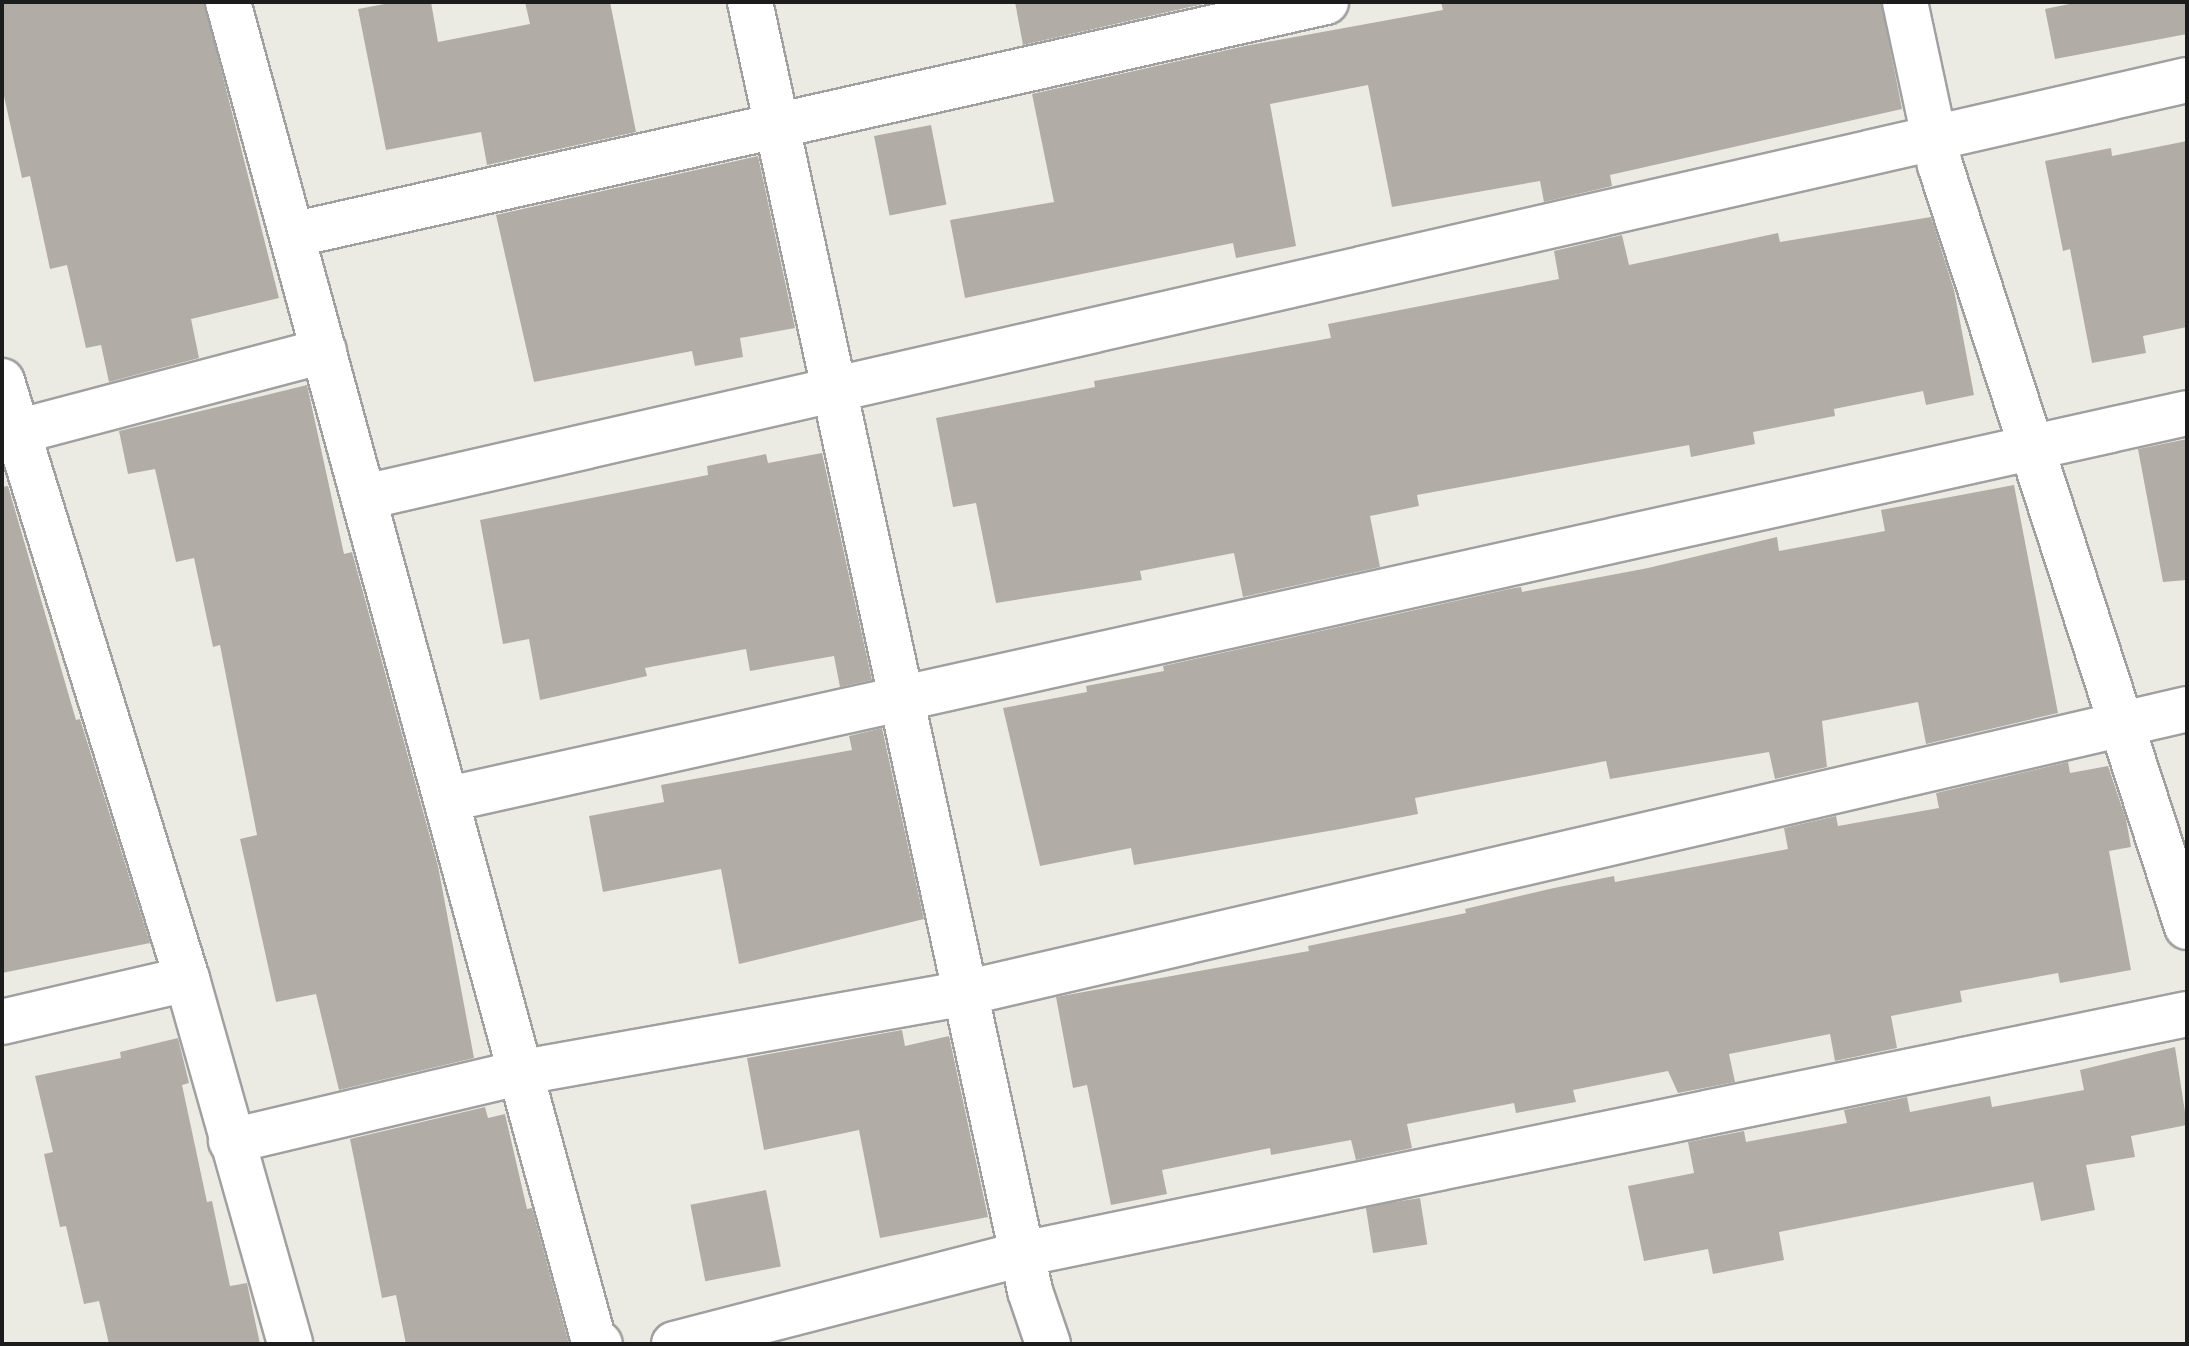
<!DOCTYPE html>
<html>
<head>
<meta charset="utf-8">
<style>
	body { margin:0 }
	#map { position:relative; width:2189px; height:1346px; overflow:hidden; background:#ecebe3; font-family:"Space Grotesk",sans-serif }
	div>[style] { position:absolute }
	.building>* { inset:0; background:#b1ada6; transform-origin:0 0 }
	.roads { filter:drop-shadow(2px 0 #a0a0a0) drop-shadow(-2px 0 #a0a0a0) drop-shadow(0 2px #a0a0a0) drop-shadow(0 -2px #a0a0a0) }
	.minor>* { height:44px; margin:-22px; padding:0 22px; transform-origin:22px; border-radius:22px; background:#fff }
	span { translate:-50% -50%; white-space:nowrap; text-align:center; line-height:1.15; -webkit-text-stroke:8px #fff; paint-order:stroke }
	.frame { position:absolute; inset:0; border:4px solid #1c1c1c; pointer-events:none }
</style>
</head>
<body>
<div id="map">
	<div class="building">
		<i style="clip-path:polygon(2px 2px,204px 2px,279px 298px,191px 319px,199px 358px,109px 382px,101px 345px,86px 348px,67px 265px,50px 269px,30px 176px,22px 178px,2px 87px)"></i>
		<i style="clip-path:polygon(395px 2px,431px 2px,438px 42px,530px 24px,525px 2px,610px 2px,636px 132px,487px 165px,481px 132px,386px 150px,358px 9px)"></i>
		<i style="clip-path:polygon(1015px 2px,1212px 2px,1023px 45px)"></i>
		<i style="clip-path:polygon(1441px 2px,1881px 2px,1902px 109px,1610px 175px,1612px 186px,1544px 202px,1540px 181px,1392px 207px,1368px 85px,1270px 104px,1296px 246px,1236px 258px,1233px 243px,965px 298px,950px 220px,1054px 202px,1032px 94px,1245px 46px,1443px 10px)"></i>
		<i style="clip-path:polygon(2079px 2px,2187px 2px,2187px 34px,2055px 59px,2045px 9px)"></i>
		<i style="left:931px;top:125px;width:81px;height:58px;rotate:79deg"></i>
		<i style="clip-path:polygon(2187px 141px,2187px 327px,2143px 336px,2146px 353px,2092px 363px,2070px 249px,2063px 251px,2045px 161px,2111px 148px,2112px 156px)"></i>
		<i style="clip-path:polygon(758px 156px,795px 328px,740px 338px,743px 357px,695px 366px,692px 351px,534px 382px,496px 215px)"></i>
		<i style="clip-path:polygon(1931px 217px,1954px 290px,1974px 395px,1926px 405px,1923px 391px,1834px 409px,1835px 416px,1753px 432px,1755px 444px,1691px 457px,1689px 445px,1417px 495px,1419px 506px,1370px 516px,1380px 567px,1243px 597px,1234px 553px,1140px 571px,1142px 580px,996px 603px,976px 503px,953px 507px,936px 418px,1095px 387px,1094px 381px,1331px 338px,1328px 324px,1559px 279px,1554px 251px,1622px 235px,1629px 265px,1778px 233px,1780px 242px)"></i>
		<i style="clip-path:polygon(307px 385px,344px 554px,352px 552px,438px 866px,474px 1058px,339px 1090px,316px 994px,276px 1002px,240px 839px,257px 835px,220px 645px,213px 647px,194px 558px,176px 562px,155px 469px,128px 474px,119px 431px)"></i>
		<i style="clip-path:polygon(2187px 439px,2187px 580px,2163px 582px,2138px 449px)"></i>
		<i style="clip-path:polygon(822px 453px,872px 680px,840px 687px,834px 656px,750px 671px,746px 649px,645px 668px,647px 676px,540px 700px,529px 639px,503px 644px,480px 520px,708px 475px,707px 466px,766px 454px,768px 463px)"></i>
		<i style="clip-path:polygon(2014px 485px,2058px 713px,1926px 744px,1918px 702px,1822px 721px,1827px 767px,1775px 779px,1769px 752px,1610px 779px,1606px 761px,1415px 798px,1418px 814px,1340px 829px,1134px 865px,1131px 848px,1040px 866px,1003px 708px,1087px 692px,1086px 686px,1164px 671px,1163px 666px,1509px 589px,1521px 587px,1522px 592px,1648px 568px,1777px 537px,1779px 551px,1885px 531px,1881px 510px)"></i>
		<i style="clip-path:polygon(8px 486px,76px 720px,80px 719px,150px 943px,2px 973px,2px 487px)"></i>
		<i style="clip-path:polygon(882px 728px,924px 919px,739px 964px,721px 869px,603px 892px,589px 816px,664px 802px,661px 785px,852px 750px,849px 736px)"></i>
		<i style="clip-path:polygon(2068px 762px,2070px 773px,2108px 766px,2126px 819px,2131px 847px,2109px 851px,2131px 970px,2060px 983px,2058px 973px,1960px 991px,1962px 1002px,1891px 1016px,1897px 1048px,1835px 1061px,1830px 1034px,1729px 1054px,1735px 1082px,1678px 1093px,1668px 1071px,1573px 1090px,1576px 1102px,1516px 1113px,1514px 1103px,1407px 1124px,1412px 1148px,1356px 1160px,1351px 1140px,1271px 1155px,1270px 1148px,1162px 1170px,1167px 1194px,1111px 1205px,1087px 1085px,1073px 1088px,1056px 997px,1309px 951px,1308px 946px,1466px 913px,1465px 909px,1554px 888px,1614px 876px,1615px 882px,1788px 849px,1784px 828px,1836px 816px,1838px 826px,1939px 808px,1936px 793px)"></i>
		<i style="clip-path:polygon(902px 1030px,905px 1046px,949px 1036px,988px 1217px,880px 1238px,859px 1130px,764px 1150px,747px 1058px)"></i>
		<i style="clip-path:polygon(178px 1038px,189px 1083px,182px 1085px,207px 1202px,212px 1201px,230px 1286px,247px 1283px,260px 1344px,109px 1344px,99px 1301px,84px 1304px,66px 1226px,60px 1227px,44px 1154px,53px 1152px,35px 1076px,121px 1058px,120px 1052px)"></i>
		<i style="clip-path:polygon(2175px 1047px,2187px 1125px,2131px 1136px,2135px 1157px,2086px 1165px,2095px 1210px,2041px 1221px,2033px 1182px,1779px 1232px,1784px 1260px,1713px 1274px,1708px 1249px,1644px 1261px,1628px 1186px,1694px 1173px,1688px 1142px,1744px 1131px,1746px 1142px,1847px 1123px,1844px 1110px,1907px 1097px,1910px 1112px,1990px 1096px,1992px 1107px,2084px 1090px,2080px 1070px)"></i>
		<i style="clip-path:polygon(485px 1107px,488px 1118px,505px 1114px,527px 1209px,532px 1208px,569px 1344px,406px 1344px,396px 1295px,382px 1298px,350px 1139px)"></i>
		<i style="left:766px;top:1190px;width:78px;height:77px;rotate:79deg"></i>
		<i style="left:1420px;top:1198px;width:47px;height:55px;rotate:81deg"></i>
	</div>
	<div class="roads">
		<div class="minor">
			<i style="left:228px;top:2px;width:1385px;rotate:74.72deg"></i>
			<i style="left:593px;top:1338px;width:9px;rotate:41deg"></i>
			<i style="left:750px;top:2px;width:1319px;rotate:77.74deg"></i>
			<i style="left:1030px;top:1291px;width:56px;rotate:71.2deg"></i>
			<i style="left:1905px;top:2px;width:167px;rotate:77.9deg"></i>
			<i style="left:1940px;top:165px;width:801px;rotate:72.04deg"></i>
			<i style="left:292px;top:235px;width:1060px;rotate:-12.7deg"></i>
			<i style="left:2px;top:381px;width:626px;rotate:72.81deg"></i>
			<i style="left:187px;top:979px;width:379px;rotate:74.2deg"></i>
			<i style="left:2px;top:436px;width:333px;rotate:-14.8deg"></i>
			<i style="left:365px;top:497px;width:1869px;rotate:-12.89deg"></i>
			<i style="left:449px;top:799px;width:1780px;rotate:-12.52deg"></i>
			<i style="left:2px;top:1022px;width:190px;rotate:-13.1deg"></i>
			<i style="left:231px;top:1141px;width:300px;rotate:-13.3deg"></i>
			<i style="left:523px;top:1072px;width:449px;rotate:-10.1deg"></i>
			<i style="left:965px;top:993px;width:1255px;rotate:-13.08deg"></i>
			<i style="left:674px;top:1344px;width:359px;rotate:-14.5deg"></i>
			<i style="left:1022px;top:1254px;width:1189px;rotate:-11.64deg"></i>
		</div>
	</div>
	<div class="frame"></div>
</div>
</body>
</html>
